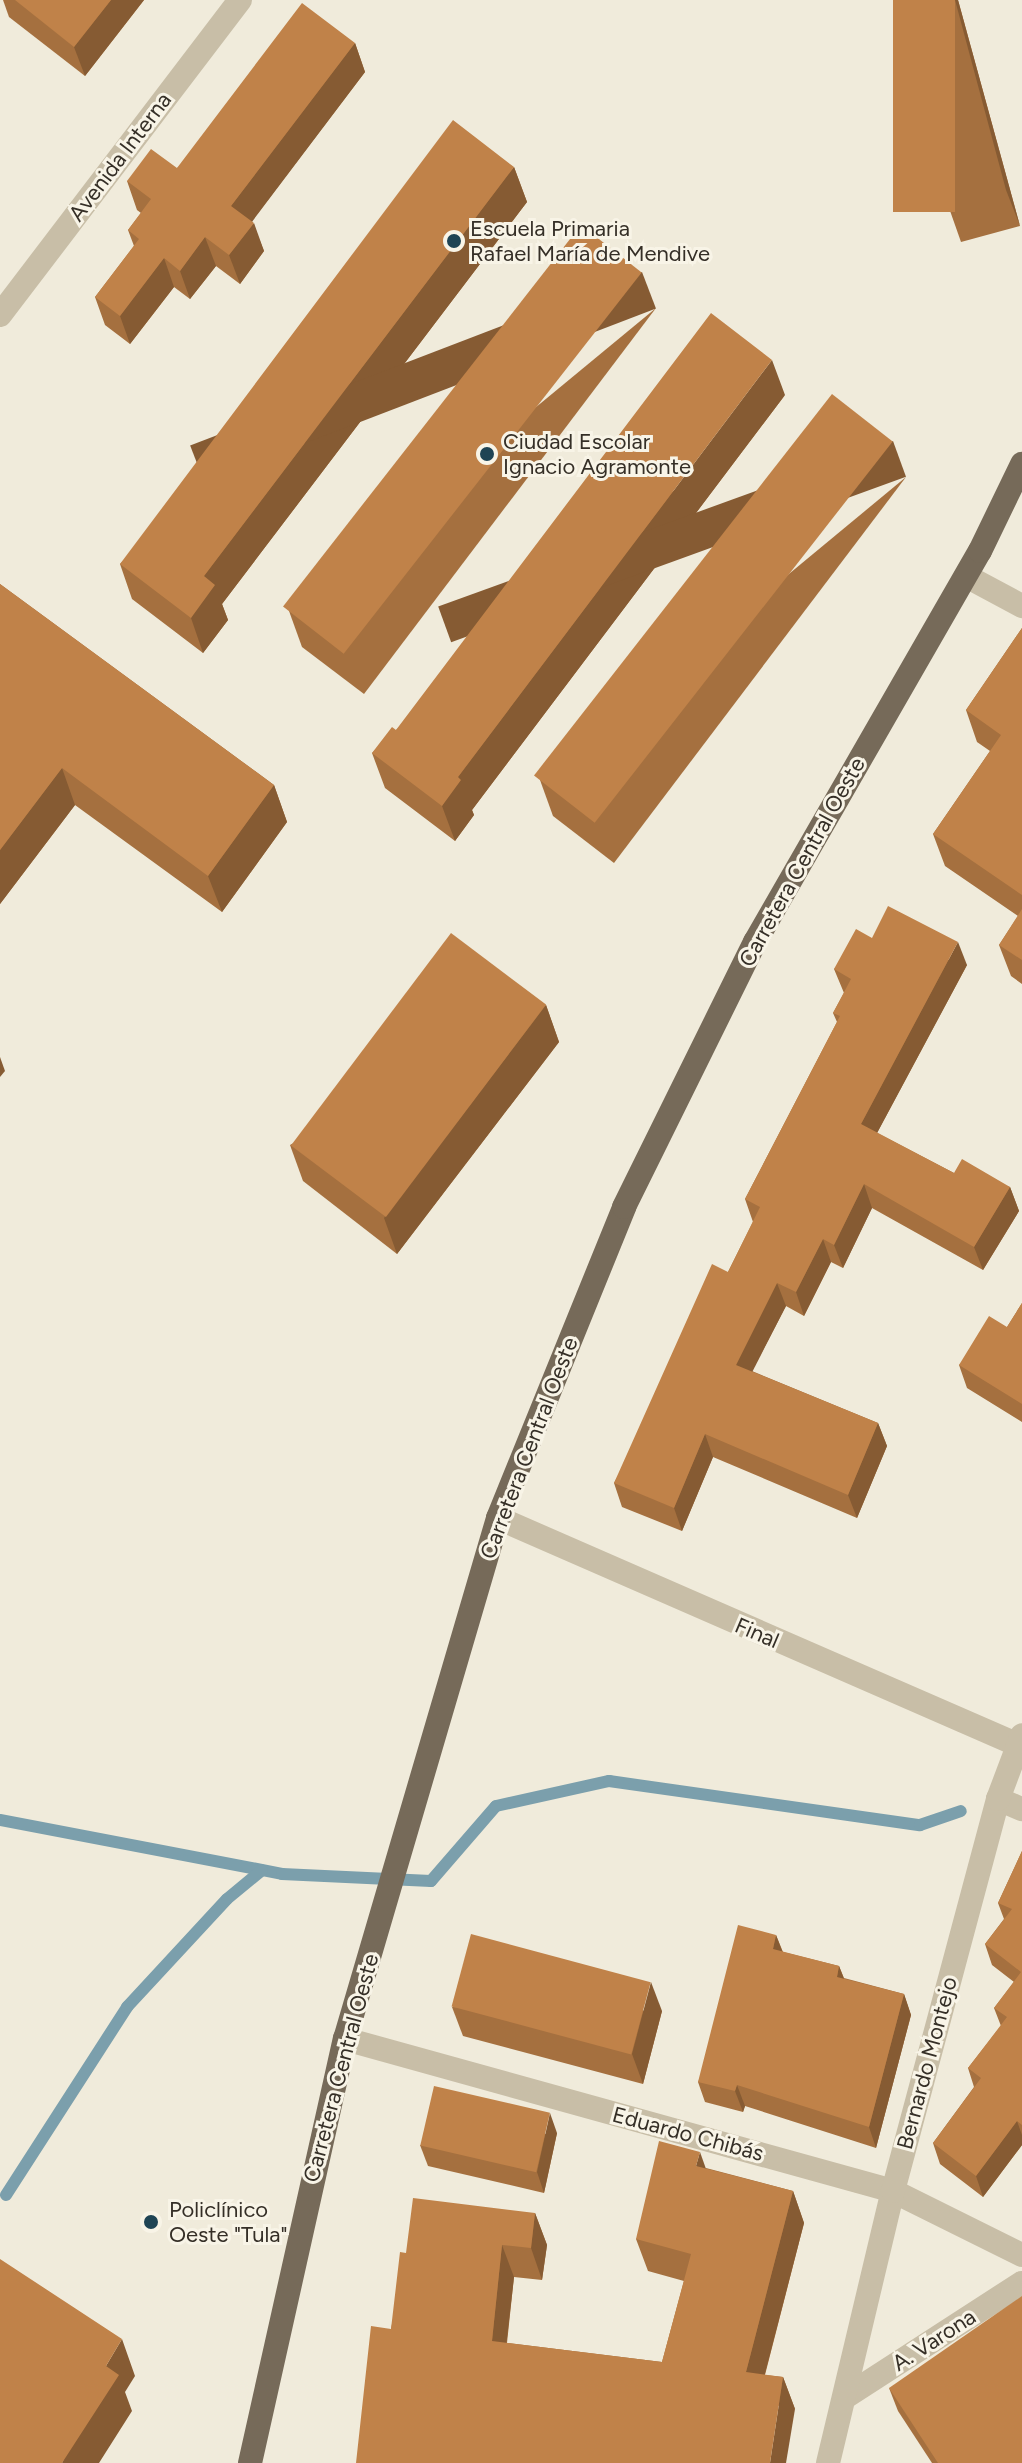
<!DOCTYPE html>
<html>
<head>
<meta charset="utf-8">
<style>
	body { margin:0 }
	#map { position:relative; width:1022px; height:2463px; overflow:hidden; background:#f0ebdb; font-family:Figtree,sans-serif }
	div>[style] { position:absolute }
	.stream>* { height:12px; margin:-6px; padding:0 6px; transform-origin:6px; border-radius:6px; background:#7b9fac }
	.minor>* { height:24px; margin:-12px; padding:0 12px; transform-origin:12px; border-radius:12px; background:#c8bea7 }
	.major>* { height:24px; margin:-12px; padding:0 12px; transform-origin:12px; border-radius:12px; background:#766a59 }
	.wall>* { inset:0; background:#a5703f }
	.shaded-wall>* { inset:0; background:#865b33; transform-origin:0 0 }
	.building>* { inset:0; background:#c08249; transform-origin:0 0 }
	.dots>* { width:22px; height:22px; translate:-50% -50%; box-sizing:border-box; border:4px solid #f8f4e7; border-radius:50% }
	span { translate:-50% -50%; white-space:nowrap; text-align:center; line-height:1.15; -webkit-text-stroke:6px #f8f4e7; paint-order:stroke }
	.street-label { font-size:22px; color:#352f27 }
	.poi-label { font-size:22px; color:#352f27 }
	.left { translate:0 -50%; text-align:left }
</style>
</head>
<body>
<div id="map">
	<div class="stream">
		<i style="left:0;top:1820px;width:287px;rotate:10.8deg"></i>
		<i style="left:282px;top:1874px;width:149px;rotate:2.7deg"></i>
		<i style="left:431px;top:1881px;width:99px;rotate:-49.1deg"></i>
		<i style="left:496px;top:1806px;width:116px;rotate:-12.5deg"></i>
		<i style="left:609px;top:1781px;width:314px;rotate:8.1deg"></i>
		<i style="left:920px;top:1825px;width:43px;rotate:-18.9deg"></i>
		<i style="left:6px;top:2195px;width:224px;rotate:-57.2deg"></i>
		<i style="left:127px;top:2007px;width:147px;rotate:-47.2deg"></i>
		<i style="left:227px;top:1899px;width:45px;rotate:-39.6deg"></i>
	</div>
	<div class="minor">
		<i style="left:0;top:315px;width:396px;rotate:-52.7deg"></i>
		<i style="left:966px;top:576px;width:64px;rotate:28.2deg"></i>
		<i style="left:498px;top:1518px;width:567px;rotate:23.58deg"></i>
		<i style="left:998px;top:1799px;width:26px;rotate:23deg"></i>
		<i style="left:345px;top:2039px;width:569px;rotate:15.5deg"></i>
		<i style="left:893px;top:2191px;width:144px;rotate:26.4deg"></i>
		<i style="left:847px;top:2396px;width:208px;rotate:-32.9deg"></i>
		<i style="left:828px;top:2463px;width:280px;rotate:-76.6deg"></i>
		<i style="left:893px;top:2191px;width:406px;rotate:-75deg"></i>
		<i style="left:998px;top:1799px;width:68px;rotate:-69.4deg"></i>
	</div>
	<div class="major">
		<i style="left:250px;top:2463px;width:435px;rotate:-77.4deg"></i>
		<i style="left:345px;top:2039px;width:543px;rotate:-73.63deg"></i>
		<i style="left:498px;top:1518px;width:336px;rotate:-67.9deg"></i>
		<i style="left:624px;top:1207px;width:296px;rotate:-63.7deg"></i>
		<i style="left:755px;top:942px;width:451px;rotate:-60.1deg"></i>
		<i style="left:980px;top:551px;width:97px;rotate:-64.2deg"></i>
	</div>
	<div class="wall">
		<i style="clip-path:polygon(3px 0,144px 0,85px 76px,9px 17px)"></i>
		<i style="clip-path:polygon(893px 0,958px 0,1020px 226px,961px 242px,948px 205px)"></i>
		<i style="clip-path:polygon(355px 43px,365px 72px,252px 221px,264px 251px,240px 284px,216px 266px,190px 299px,174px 287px,130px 344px,105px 325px,95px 297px,134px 246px,128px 230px,141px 213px,137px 210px,127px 181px,177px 168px)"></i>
		<i style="clip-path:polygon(514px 167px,527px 202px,222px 604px,228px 620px,203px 653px,132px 599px,120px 564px)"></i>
		<i style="clip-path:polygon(656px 308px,364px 694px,302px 647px,289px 611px)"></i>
		<i style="clip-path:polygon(785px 395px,472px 810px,474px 815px,455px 841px,385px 788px,372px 753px,396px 730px)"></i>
		<i style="clip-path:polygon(906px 477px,614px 863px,553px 816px,540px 780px)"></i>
		<i style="clip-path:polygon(0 584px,274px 785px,287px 822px,222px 912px,75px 805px,0 904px)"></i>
		<i style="clip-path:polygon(1022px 628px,1022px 984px,1011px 976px,999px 945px,1018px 916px,945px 866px,933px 834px,990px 751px,977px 742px,966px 710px)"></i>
		<i style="clip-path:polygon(872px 938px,967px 965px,877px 1133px,954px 1173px,1010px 1187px,1019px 1211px,983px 1270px,872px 1208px,843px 1268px,831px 1262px,804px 1316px,786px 1306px,752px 1371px,878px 1423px,887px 1446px,857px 1518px,713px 1457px,682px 1531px,622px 1507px,614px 1483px,728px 1272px,753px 1222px,745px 1199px,837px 1022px,833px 1013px,844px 993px,834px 969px)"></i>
		<i style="clip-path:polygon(546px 1005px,559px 1042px,397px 1254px,303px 1181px,290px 1145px)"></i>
		<i style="clip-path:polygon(1022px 1303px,1022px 1422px,967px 1388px,959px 1365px,1007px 1327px)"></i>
		<i style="clip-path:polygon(1022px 1851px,1022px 2145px,983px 2197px,940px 2164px,933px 2143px,974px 2087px,968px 2068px,1001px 2026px,994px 2008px,1014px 1982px,992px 1965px,985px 1944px,1004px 1919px,998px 1903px)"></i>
		<i style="clip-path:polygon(776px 1935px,783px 1952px,839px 1966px,844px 1978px,904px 1994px,911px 2015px,876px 2148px,745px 2106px,743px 2112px,705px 2102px,698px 2082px)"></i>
		<i style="clip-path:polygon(452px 2007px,662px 2011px,643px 2084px,463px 2036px)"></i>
		<i style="clip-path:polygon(557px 2133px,544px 2193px,428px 2166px,420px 2145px)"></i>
		<i style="clip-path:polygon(706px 2168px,793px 2191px,804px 2223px,765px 2375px,783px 2377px,795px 2409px,391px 2329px,406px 2253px,535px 2213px,547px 2245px,542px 2280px,514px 2277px,507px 2343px,662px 2362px,684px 2281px,648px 2271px,636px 2239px)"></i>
		<i style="clip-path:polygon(889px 2388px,1022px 2463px,932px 2463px,898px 2411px)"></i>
	</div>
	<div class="shaded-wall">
		<i style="clip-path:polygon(111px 0,144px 0,85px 76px,74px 47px)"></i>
		<i style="clip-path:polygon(955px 0,958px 0,1020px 226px,1006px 190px)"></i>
		<i style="clip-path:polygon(355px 43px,365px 72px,242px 235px,231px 206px)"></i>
		<i style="clip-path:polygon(514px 167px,527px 202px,222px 604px,228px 620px,203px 653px,191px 618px,204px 576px)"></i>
		<i style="clip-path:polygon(254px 223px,264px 251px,240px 284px,229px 255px)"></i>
		<i style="clip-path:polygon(205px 237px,216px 266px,190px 299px,180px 271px)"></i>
		<i style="clip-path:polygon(164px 258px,174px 287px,130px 344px,120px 316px)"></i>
		<i style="left:642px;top:272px;width:39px;height:484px;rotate:69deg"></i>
		<i style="clip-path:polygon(772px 360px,785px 395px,472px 810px,474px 815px,455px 841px,442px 806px,458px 777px)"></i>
		<i style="left:893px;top:441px;width:38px;height:484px;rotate:70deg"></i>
		<i style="clip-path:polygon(62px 768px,75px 805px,0 904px,0 850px)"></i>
		<i style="clip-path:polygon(274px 785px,287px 822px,222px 912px,208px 876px)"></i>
		<i style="clip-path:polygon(958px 942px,967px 965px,869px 1148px,861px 1124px)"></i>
		<i style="clip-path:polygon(546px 1005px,559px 1042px,397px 1254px,384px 1218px)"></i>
		<i style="clip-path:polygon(0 1057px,5px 1071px,0 1077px)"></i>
		<i style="clip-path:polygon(864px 1184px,872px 1208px,843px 1268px,834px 1245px)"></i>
		<i style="clip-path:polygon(1010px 1187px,1019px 1211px,983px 1270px,974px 1247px)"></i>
		<i style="clip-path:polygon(823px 1239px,831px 1262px,804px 1316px,796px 1292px)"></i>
		<i style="clip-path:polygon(777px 1283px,786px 1306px,744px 1388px,736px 1365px)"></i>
		<i style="clip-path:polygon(878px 1423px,887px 1446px,857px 1518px,848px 1495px)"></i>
		<i style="clip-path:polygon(705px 1434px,713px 1457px,682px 1531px,674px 1508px)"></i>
		<i style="clip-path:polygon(776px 1935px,784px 1956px,773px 1949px)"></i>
		<i style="clip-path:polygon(839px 1966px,847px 1987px,837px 1977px)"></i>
		<i style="clip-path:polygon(651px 1982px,662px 2011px,643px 2084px,632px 2054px)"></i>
		<i style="clip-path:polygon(904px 1994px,911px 2015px,876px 2148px,869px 2127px)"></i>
		<i style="clip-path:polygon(737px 2085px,745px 2106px,743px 2112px,735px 2091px)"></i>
		<i style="clip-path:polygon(550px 2113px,557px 2133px,544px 2193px,537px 2172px)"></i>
		<i style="clip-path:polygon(1017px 2121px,1022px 2135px,1022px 2145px,983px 2197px,976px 2176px)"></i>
		<i style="clip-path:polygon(700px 2152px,711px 2183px,696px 2166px)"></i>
		<i style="clip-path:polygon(793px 2191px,804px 2223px,757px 2404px,746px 2372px)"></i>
		<i style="clip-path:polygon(535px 2213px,547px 2245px,542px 2280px,531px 2248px)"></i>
		<i style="clip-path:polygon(502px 2245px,514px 2277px,503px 2373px,492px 2341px)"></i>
		<i style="clip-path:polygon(122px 2339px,135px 2376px,125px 2392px,132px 2411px,99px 2463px,62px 2463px,106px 2366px)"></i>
		<i style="clip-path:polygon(783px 2377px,795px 2409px,786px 2463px,770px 2463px)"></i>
	</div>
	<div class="building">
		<i style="clip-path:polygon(15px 0,111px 0,74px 47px)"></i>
		<i style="left:893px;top:0;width:62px;height:212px"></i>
		<i style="clip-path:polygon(302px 3px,355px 43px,231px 206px,254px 223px,229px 255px,205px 237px,180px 271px,164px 258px,120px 316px,95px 297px,139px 239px,128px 230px,151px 199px,127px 181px,151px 149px,177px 168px)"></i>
		<i style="clip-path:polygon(453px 120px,514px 167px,204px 576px,215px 585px,191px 618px,120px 564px)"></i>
		<i style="left:581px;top:225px;width:77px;height:484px;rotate:38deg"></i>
		<i style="clip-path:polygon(711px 313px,772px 360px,458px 777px,461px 780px,442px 806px,372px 753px,392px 727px,396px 730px)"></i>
		<i style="left:832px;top:394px;width:77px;height:484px;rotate:38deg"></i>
		<i style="clip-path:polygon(0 584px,274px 785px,208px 876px,62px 768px,0 850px)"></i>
		<i style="clip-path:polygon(1022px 628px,1022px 895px,933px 834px,1001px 735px,966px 710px)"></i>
		<i style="clip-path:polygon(888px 906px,958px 942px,861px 1124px,954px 1173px,962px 1159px,1010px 1187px,974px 1247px,864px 1184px,834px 1245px,823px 1239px,796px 1292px,777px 1283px,736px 1365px,878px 1423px,848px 1495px,705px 1434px,674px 1508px,614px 1483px,712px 1264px,728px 1272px,760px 1207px,745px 1199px,840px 1016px,833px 1013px,851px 979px,834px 969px,856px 929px,872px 938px)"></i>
		<i style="clip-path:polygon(1022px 909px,1022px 960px,999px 945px)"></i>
		<i style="left:451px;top:933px;width:119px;height:266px;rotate:37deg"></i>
		<i style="clip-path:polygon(1022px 1303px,1022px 1404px,959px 1365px,989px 1316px,1007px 1327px)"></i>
		<i style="clip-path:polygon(1022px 1851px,1022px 2125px,1017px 2121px,976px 2176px,933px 2143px,981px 2078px,968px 2068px,1007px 2017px,994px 2008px,1021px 1972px,985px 1944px,1012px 1909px,998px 1903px)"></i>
		<i style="clip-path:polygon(738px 1925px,776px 1935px,773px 1949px,839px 1966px,837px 1977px,904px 1994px,869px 2127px,737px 2085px,735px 2091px,698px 2082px)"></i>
		<i style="left:471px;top:1934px;width:186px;height:75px;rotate:15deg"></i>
		<i style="left:434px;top:2086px;width:119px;height:61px;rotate:13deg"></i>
		<i style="clip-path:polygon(659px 2141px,700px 2152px,696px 2166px,793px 2191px,746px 2372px,783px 2377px,770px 2463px,356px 2463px,371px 2326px,391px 2329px,400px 2252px,406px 2253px,413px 2198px,535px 2213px,531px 2248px,502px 2245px,492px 2341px,662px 2362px,691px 2254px,636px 2239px)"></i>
		<i style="clip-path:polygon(0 2259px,122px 2339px,106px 2366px,119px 2375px,62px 2463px,0 2463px)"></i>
		<i style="clip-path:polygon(1022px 2296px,1022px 2463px,938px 2463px,889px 2388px)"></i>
	</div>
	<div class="dots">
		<i style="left:454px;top:241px;background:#1f4454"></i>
		<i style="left:487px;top:454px;background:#1f4454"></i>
		<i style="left:151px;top:2222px;background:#1f4454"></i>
	</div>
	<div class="street-label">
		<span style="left:120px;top:157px;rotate:-53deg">Avenida Interna</span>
		<span style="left:802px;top:862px;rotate:-61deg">Carretera Central Oeste</span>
		<span style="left:529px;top:1448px;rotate:-69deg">Carretera Central Oeste</span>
		<span style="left:757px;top:1633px;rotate:23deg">Final</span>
		<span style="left:927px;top:2063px;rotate:-75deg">Bernardo Montejo</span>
		<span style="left:341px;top:2068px;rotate:-75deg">Carretera Central Oeste</span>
		<span style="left:688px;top:2134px;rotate:15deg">Eduardo Chibás</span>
		<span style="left:934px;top:2340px;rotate:-33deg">A. Varona</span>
	</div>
	<div class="poi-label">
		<span class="left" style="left:470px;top:241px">Escuela Primaria<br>Rafael María de Mendive</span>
		<span class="left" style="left:503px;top:454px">Ciudad Escolar<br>Ignacio Agramonte</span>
		<span class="left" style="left:169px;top:2222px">Policlínico<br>Oeste "Tula"</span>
	</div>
</div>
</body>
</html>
